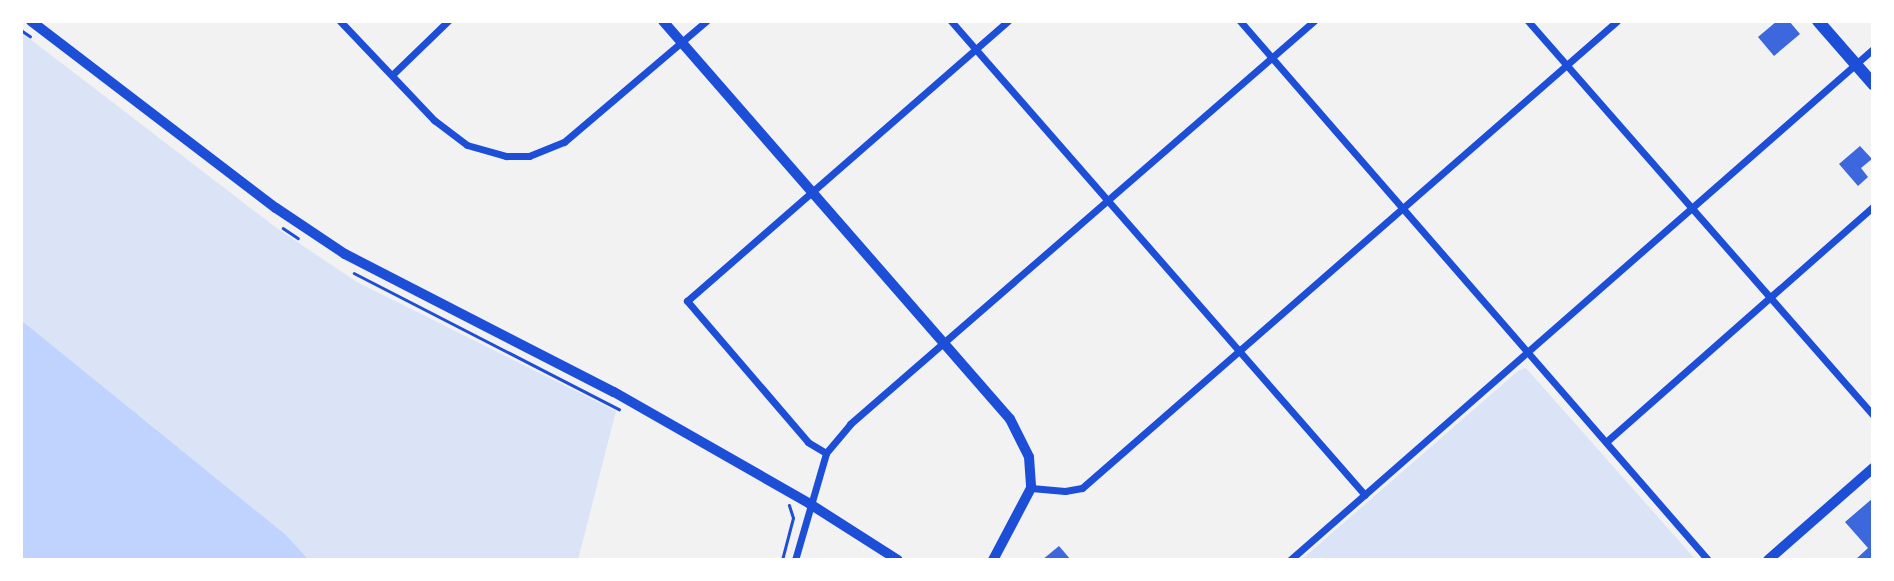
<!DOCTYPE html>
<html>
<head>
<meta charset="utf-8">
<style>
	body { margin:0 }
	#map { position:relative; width:1894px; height:581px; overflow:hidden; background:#f2f2f2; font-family:Overpass,sans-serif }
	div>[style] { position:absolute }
	.green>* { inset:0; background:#dbe4f7 }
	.water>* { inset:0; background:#bfd3fe }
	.building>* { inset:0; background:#3d67dc }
	.path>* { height:2.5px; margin:-1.25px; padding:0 1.25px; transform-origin:1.25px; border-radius:1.25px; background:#1d4ed8 }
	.minor>* { height:7px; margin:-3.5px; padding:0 3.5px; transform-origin:3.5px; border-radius:3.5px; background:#1d4ed8 }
	.tertiary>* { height:10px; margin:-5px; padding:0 5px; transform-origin:5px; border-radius:5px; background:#1d4ed8 }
	.primary>* { height:12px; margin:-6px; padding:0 6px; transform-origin:6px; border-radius:6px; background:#1d4ed8 }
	span { translate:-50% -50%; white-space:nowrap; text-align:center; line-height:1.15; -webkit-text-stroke:6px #fff; paint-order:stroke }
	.frame { position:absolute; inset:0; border:23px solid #fff; pointer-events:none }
</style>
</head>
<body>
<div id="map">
	<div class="green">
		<i style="clip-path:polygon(21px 32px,278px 229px,357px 282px,616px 411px,578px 560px,309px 560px,286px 535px,21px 320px)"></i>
		<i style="clip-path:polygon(1526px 368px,1696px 560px,1301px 560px,1519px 370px)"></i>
	</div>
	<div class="water">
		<i style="clip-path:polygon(21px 320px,286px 535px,309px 560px,22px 560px)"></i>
	</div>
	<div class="building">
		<i style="clip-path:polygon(1777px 21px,1789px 21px,1800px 34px,1774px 56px,1758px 37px)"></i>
		<i style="clip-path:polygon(1860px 146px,1872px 159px,1861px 168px,1868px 177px,1858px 186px,1839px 164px)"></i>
		<i style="clip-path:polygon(1873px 498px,1873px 560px,1855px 560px,1868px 548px,1845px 522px)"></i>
		<i style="clip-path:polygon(1059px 546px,1071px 560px,1042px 560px)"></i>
	</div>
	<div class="path">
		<i style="left:21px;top:30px;width:11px;rotate:34deg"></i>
		<i style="left:283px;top:228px;width:18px;rotate:34deg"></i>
		<i style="left:354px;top:273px;width:298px;rotate:27.2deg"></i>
		<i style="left:782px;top:560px;width:43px;rotate:-75.3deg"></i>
		<i style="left:793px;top:518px;width:13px;rotate:-108deg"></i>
	</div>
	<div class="minor">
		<i style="left:340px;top:21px;width:137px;rotate:46.5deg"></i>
		<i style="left:434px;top:120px;width:41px;rotate:37.1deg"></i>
		<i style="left:467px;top:145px;width:41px;rotate:15.8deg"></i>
		<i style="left:506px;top:156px;width:23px"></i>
		<i style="left:529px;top:156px;width:38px;rotate:-22deg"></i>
		<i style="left:564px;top:142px;width:187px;rotate:-40.4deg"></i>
		<i style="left:951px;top:21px;width:629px;rotate:48.87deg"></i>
		<i style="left:1240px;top:21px;width:714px;rotate:49.03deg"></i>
		<i style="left:1528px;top:21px;width:524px;rotate:48.79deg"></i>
		<i style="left:392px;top:75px;width:78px;rotate:-44deg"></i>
		<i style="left:1606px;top:442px;width:356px;rotate:-41.4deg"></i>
		<i style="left:826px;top:453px;width:21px;rotate:-149deg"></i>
		<i style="left:808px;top:442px;width:186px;rotate:-130.6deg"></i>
		<i style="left:687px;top:301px;width:426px;rotate:-41.1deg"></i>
		<i style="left:1031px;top:488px;width:34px;rotate:5deg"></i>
		<i style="left:1065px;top:491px;width:17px;rotate:-10deg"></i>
		<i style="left:1082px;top:488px;width:710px;rotate:-41.12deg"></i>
		<i style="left:795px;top:560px;width:111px;rotate:-73.8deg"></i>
		<i style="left:826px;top:453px;width:38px;rotate:-50deg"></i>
		<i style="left:850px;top:424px;width:615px;rotate:-40.98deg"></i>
		<i style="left:1290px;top:560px;width:775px;rotate:-41.23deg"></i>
	</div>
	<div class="tertiary">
		<i style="left:31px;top:21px;width:308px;rotate:37.4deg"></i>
		<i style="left:276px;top:208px;width:83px;rotate:33.7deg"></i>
		<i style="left:345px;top:254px;width:302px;rotate:27.2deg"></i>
		<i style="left:614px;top:392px;width:226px;rotate:29.7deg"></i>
		<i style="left:810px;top:504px;width:104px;rotate:32.5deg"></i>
		<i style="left:663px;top:21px;width:528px;rotate:48.92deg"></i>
		<i style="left:1010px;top:419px;width:42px;rotate:63.4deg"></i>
		<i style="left:1029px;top:457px;width:31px;rotate:86deg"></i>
		<i style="left:1031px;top:488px;width:81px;rotate:117.8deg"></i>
		<i style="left:1768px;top:560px;width:140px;rotate:-41.2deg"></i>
	</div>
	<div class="primary">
		<i style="left:1818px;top:21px;width:84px;rotate:48.9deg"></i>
	</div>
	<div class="frame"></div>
</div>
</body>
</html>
